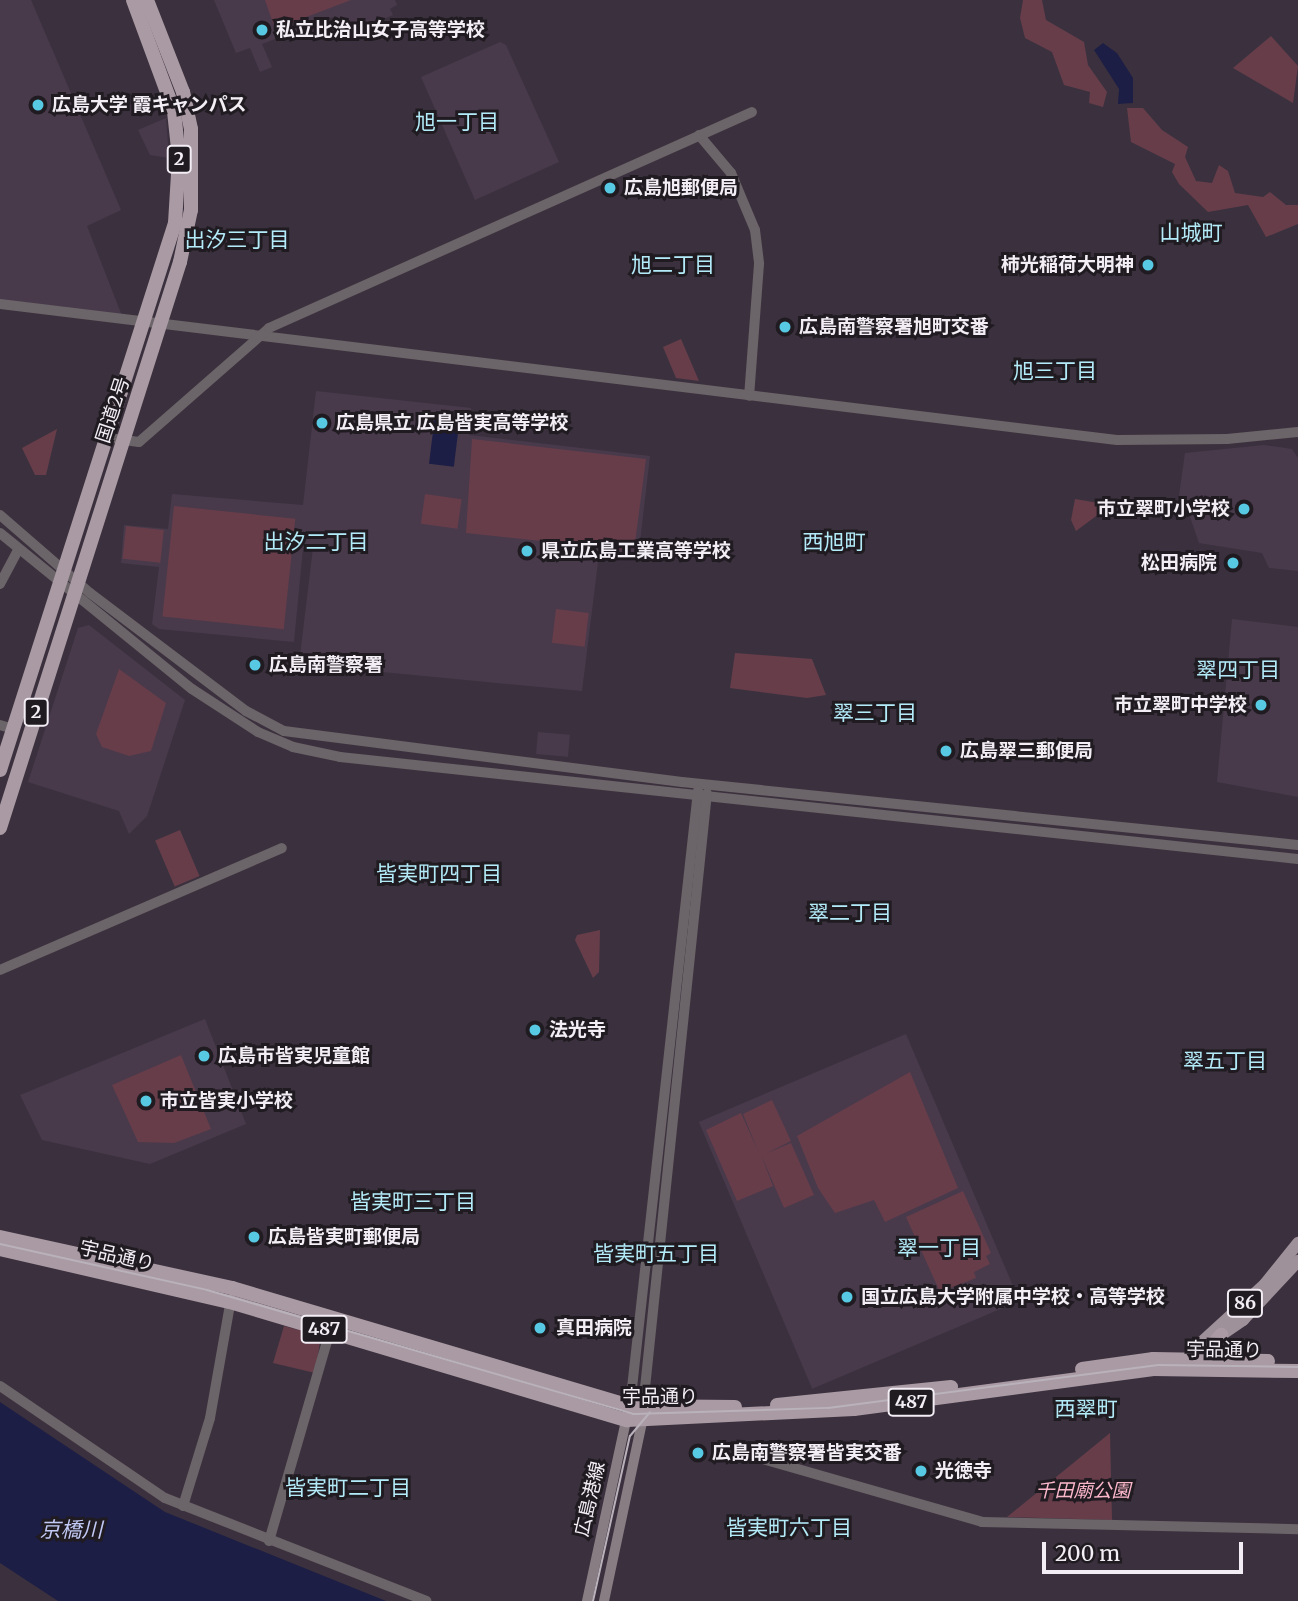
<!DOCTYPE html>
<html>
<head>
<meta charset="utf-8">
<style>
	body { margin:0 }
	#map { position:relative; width:1298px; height:1601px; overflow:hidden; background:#3b313e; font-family:Merriweather,"Noto Sans JP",serif }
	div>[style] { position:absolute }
	.built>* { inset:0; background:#483a4b; transform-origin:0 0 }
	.green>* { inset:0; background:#673d4a; transform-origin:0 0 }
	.water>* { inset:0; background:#1c1e45; transform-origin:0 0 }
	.tertiary>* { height:10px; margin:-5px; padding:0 5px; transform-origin:5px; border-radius:5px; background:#6b6468 }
	.secondary>* { height:10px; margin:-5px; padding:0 5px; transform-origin:5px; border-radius:5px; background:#897d84 }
	.primary>* { height:12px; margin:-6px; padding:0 6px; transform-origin:6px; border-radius:6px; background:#9f919a }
	.trunk>* { height:14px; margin:-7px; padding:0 7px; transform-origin:7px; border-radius:7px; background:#aa9aa4 }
	.tram>* { height:2px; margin:-1px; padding:0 1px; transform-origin:1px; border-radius:1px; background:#b9b2bb }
	.dots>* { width:19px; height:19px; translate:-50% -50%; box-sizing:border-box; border:4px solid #201b21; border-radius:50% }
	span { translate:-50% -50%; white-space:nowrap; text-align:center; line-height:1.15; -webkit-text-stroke:6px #201b21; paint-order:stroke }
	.shield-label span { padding:2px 5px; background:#201b21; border:2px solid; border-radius:5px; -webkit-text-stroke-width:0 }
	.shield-label { font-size:18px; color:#f3edf5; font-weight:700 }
	.poi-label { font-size:19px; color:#f3edf5; font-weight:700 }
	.left { translate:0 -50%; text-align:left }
	.right { translate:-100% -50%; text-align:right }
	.street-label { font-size:19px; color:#f3edf5 }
	.park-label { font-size:19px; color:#fbb7ca; font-style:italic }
	.neighbourhood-label { font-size:21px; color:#b3ebf9 }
	.water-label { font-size:21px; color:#c1c9f4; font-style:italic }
	.scale { position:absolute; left:1042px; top:1542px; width:201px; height:32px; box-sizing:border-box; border:4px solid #f3edf5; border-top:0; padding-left:9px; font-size:21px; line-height:24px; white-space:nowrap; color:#f3edf5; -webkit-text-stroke:5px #201b21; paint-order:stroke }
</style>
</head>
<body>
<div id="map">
	<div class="built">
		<i style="clip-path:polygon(0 0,31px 0,121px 210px,87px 226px,122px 316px,0 302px)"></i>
		<i style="clip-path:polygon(214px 0,395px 0,397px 5px,390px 9px,393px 15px,342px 37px,333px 17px,262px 44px,272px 67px,260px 72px,250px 48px,236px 53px)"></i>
		<i style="clip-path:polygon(500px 42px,506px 45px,559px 162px,475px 200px,421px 77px)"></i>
		<i style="clip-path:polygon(166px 118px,169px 158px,150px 155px,138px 130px)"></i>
		<i style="clip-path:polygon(316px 391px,471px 408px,469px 435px,650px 456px,638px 559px,599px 554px,582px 691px,299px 664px,313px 548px,303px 548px,294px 642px,159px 629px,152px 624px,159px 567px,121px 563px,124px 525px,168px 529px,172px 494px,303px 505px)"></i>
		<i style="clip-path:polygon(1264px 445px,1292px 449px,1298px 458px,1298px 571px,1269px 568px,1262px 553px,1199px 543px,1189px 514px,1191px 504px,1178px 503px,1185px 453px)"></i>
		<i style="clip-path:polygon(1232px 619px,1298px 627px,1298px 797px,1217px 782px)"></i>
		<i style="clip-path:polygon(89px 625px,185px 700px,147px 816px,129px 834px,119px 811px,28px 782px,78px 628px)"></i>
		<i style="left:538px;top:732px;width:32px;height:22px;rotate:5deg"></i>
		<i style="clip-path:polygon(205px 1019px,246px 1124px,150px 1164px,42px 1140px,20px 1095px)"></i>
		<i style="left:906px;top:1034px;width:290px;height:225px;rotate:67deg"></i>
	</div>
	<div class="green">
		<i style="clip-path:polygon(265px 0,351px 0,275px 29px)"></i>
		<i style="clip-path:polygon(1023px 0,1042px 0,1046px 20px,1084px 42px,1088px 65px,1107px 92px,1103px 107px,1089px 103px,1090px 92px,1064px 85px,1052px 52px,1025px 38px,1020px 18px)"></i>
		<i style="clip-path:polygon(1271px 36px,1298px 66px,1293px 103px,1233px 68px)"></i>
		<i style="clip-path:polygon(1127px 108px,1143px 108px,1162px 130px,1188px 147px,1185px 157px,1196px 181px,1212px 183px,1219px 165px,1228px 171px,1235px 193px,1263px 197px,1270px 192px,1286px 205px,1298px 205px,1298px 224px,1266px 237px,1248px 205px,1208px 212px,1179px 184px,1172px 172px,1175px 164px,1131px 142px)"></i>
		<i style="clip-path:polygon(681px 339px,699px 381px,676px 378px,663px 347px)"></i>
		<i style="clip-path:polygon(57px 429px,46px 475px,35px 475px,22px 448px)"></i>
		<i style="clip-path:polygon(472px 439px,646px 459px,635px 543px,626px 550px,466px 533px)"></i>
		<i style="left:425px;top:494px;width:37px;height:30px;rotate:8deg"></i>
		<i style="clip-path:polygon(1075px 499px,1105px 504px,1107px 508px,1076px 531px,1071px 520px)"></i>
		<i style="left:174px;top:506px;width:122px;height:111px;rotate:6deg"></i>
		<i style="left:126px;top:526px;width:38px;height:33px;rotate:6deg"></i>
		<i style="left:556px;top:609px;width:33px;height:34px;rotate:7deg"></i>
		<i style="clip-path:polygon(735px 653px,812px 659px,826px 695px,807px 698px,730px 688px)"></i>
		<i style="clip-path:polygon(119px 669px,166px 703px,151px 751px,129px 756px,102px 747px,96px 734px)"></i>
		<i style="left:180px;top:830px;width:50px;height:27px;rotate:67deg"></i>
		<i style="clip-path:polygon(600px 930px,599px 972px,593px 978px,575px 940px,577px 935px)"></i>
		<i style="clip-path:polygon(181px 1055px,211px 1129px,174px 1143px,138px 1142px,112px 1085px)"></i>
		<i style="clip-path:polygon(910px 1072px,958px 1188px,885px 1222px,874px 1200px,835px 1213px,818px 1188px,797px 1136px)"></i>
		<i style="clip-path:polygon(772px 1100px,791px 1141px,767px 1153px,791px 1143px,814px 1195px,784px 1208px,761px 1155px,773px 1186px,737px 1201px,706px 1130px,741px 1113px,758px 1151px,743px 1114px)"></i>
		<i style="clip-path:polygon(963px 1191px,991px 1253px,986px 1256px,990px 1264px,974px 1272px,976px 1278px,940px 1292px,906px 1217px)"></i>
		<i style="clip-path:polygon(284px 1326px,321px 1336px,315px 1373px,273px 1363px)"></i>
		<i style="clip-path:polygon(1110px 1433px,1112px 1520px,1007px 1517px)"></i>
	</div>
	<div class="water">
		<i style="clip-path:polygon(1103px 43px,1117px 53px,1133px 78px,1133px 103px,1118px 104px,1119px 89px,1094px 50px)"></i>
		<i style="left:435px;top:415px;width:25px;height:49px;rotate:7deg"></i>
		<i style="clip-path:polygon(0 1402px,165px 1512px,386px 1601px,58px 1601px,0 1563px)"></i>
	</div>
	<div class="tertiary">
		<i style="left:699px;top:135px;width:50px;rotate:49.9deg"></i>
		<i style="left:731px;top:173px;width:62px;rotate:67.2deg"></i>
		<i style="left:755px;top:230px;width:34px;rotate:83deg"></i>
		<i style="left:759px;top:264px;width:132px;rotate:94.3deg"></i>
		<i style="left:0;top:304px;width:1125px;rotate:6.94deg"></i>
		<i style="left:1117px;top:440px;width:110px;rotate:-0.5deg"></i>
		<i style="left:1227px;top:439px;width:71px;rotate:-5.6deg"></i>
		<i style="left:117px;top:439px;width:22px;rotate:8deg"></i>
		<i style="left:139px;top:442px;width:173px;rotate:-41.2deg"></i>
		<i style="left:269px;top:328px;width:529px;rotate:-24.09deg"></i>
		<i style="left:0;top:515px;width:119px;rotate:40.9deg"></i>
		<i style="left:90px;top:593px;width:196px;rotate:37.1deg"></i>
		<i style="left:246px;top:711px;width:43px;rotate:27.8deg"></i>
		<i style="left:284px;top:731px;width:401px;rotate:7.3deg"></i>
		<i style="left:682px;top:782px;width:619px;rotate:5.84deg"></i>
		<i style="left:0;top:533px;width:247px;rotate:39.1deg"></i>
		<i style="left:192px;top:689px;width:79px;rotate:33.1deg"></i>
		<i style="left:258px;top:732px;width:38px;rotate:23deg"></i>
		<i style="left:293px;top:747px;width:48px;rotate:12deg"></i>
		<i style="left:340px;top:757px;width:963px;rotate:6.08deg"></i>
		<i style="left:0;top:584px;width:38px;rotate:-62deg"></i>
		<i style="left:0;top:725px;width:14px;rotate:17deg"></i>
		<i style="left:0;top:970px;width:307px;rotate:-23.4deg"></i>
		<i style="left:0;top:1386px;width:199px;rotate:34.2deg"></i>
		<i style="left:165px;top:1498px;width:281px;rotate:21.5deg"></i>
		<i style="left:630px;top:1406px;width:619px;rotate:-83.69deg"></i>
		<i style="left:643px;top:1407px;width:617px;rotate:-84.05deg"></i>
		<i style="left:763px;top:1459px;width:228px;rotate:16deg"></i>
		<i style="left:982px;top:1522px;width:316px;rotate:1.3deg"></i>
		<i style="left:183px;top:1506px;width:92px;rotate:-72.9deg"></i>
		<i style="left:210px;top:1418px;width:121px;rotate:-80deg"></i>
		<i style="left:269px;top:1541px;width:223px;rotate:-73.8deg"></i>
	</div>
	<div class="secondary">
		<i style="left:587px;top:1601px;width:193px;rotate:-77.8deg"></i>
		<i style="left:604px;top:1601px;width:192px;rotate:-78deg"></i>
	</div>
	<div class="primary">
		<i style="left:1192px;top:1351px;width:99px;rotate:-42.5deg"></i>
		<i style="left:1265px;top:1284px;width:53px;rotate:-51.2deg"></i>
		<i style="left:1183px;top:1361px;width:73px;rotate:-34.3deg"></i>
		<i style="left:1243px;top:1320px;width:81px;rotate:-47deg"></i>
	</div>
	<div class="trunk">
		<i style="left:0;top:770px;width:574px;rotate:-72.26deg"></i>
		<i style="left:175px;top:223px;width:65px;rotate:-86.5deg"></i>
		<i style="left:179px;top:158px;width:47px;rotate:-96.1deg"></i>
		<i style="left:174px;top:111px;width:118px;rotate:-110.3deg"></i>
		<i style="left:0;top:828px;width:594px;rotate:-72.36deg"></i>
		<i style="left:180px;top:262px;width:53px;rotate:-78.1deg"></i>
		<i style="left:191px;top:210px;width:81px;rotate:-90deg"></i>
		<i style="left:191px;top:129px;width:38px;rotate:-102deg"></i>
		<i style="left:183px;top:92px;width:99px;rotate:-111.4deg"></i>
		<i style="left:0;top:1237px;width:238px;rotate:12.4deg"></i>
		<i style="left:232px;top:1288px;width:415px;rotate:16.5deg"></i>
		<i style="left:630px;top:1406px;width:105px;rotate:0.5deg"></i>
		<i style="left:0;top:1249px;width:236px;rotate:13deg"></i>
		<i style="left:230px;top:1302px;width:414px;rotate:16.6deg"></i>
		<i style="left:627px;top:1420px;width:227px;rotate:-2.8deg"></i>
		<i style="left:854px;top:1409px;width:302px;rotate:-7.6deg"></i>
		<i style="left:1153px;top:1369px;width:145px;rotate:0.8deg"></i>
		<i style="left:1212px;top:1359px;width:12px;rotate:-95deg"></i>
		<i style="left:1211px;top:1347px;width:16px;rotate:-50deg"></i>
		<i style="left:1082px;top:1369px;width:72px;rotate:-8deg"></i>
		<i style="left:1153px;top:1359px;width:115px;rotate:1deg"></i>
		<i style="left:777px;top:1405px;width:175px;rotate:-5.9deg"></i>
	</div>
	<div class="tram">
		<i style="left:0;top:1244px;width:212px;rotate:12.5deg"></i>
		<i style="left:207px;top:1290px;width:444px;rotate:16.2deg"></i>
		<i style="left:633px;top:1414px;width:195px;rotate:-1.8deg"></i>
		<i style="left:828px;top:1408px;width:333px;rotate:-7.4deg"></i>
		<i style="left:1158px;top:1365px;width:140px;rotate:0.8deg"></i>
		<i style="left:593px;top:1601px;width:169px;rotate:-77.4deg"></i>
		<i style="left:630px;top:1436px;width:31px;rotate:-50deg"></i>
	</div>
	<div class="dots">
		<i style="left:262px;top:30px;background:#57c9e2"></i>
		<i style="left:38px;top:105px;background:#57c9e2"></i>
		<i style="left:610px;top:188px;background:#57c9e2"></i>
		<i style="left:1148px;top:265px;background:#57c9e2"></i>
		<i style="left:785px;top:327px;background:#57c9e2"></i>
		<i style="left:322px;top:423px;background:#57c9e2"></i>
		<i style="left:1244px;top:509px;background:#57c9e2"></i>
		<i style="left:527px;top:551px;background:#57c9e2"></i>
		<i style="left:1233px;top:563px;background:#57c9e2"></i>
		<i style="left:255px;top:665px;background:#57c9e2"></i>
		<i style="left:1261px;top:705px;background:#57c9e2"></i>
		<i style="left:946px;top:751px;background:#57c9e2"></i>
		<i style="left:535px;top:1030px;background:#57c9e2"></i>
		<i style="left:204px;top:1056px;background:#57c9e2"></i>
		<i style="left:146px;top:1101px;background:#57c9e2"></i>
		<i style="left:254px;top:1237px;background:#57c9e2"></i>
		<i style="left:847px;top:1297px;background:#57c9e2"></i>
		<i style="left:540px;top:1328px;background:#57c9e2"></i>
		<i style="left:698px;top:1453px;background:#57c9e2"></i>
		<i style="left:921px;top:1471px;background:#57c9e2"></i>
	</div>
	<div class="shield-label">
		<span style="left:179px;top:159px">2</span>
		<span style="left:36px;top:712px">2</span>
		<span style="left:1245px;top:1303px">86</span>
		<span style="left:324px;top:1329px">487</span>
		<span style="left:911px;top:1402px">487</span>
	</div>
	<div class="poi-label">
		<span class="left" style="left:276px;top:30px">私立比治山女子高等学校</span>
		<span class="left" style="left:52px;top:105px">広島大学 霞キャンパス</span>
		<span class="left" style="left:624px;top:188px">広島旭郵便局</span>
		<span class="right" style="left:1134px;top:265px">柿光稲荷大明神</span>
		<span class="left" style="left:799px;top:327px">広島南警察署旭町交番</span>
		<span class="left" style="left:336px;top:423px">広島県立 広島皆実高等学校</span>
		<span class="right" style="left:1230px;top:509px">市立翠町小学校</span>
		<span class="left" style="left:541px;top:551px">県立広島工業高等学校</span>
		<span class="right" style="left:1217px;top:563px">松田病院</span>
		<span class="left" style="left:269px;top:665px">広島南警察署</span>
		<span class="right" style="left:1247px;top:705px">市立翠町中学校</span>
		<span class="left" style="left:960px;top:751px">広島翠三郵便局</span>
		<span class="left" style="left:549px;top:1030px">法光寺</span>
		<span class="left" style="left:218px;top:1056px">広島市皆実児童館</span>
		<span class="left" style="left:160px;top:1101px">市立皆実小学校</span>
		<span class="left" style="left:268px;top:1237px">広島皆実町郵便局</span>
		<span class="left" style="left:861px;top:1297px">国立広島大学附属中学校・高等学校</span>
		<span class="left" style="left:556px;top:1328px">真田病院</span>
		<span class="left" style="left:712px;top:1453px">広島南警察署皆実交番</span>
		<span class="left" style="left:935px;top:1471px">光徳寺</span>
	</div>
	<div class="street-label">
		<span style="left:113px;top:410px;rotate:-72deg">国道2号</span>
		<span style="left:117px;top:1256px;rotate:13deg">宇品通り</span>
		<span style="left:1224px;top:1350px;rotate:1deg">宇品通り</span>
		<span style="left:660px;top:1397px">宇品通り</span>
		<span style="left:590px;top:1499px;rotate:-77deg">広島港線</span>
	</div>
	<div class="park-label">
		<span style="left:1083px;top:1491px">千田廟公園</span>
	</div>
	<div class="neighbourhood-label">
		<span style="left:457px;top:122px">旭一丁目</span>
		<span style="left:1191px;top:233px">山城町</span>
		<span style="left:237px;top:240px">出汐三丁目</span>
		<span style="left:673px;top:265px">旭二丁目</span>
		<span style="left:1055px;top:371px">旭三丁目</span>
		<span style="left:316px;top:542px">出汐二丁目</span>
		<span style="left:834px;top:542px">西旭町</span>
		<span style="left:1238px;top:670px">翠四丁目</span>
		<span style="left:875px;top:713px">翠三丁目</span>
		<span style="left:439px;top:874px">皆実町四丁目</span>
		<span style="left:850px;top:913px">翠二丁目</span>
		<span style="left:1225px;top:1061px">翠五丁目</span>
		<span style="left:413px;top:1202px">皆実町三丁目</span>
		<span style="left:939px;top:1248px">翠一丁目</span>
		<span style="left:656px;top:1254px">皆実町五丁目</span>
		<span style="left:1086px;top:1409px">西翠町</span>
		<span style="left:348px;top:1488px">皆実町二丁目</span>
		<span style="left:789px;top:1528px">皆実町六丁目</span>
	</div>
	<div class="water-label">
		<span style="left:71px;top:1530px">京橋川</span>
	</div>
	<div class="scale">200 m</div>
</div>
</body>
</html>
